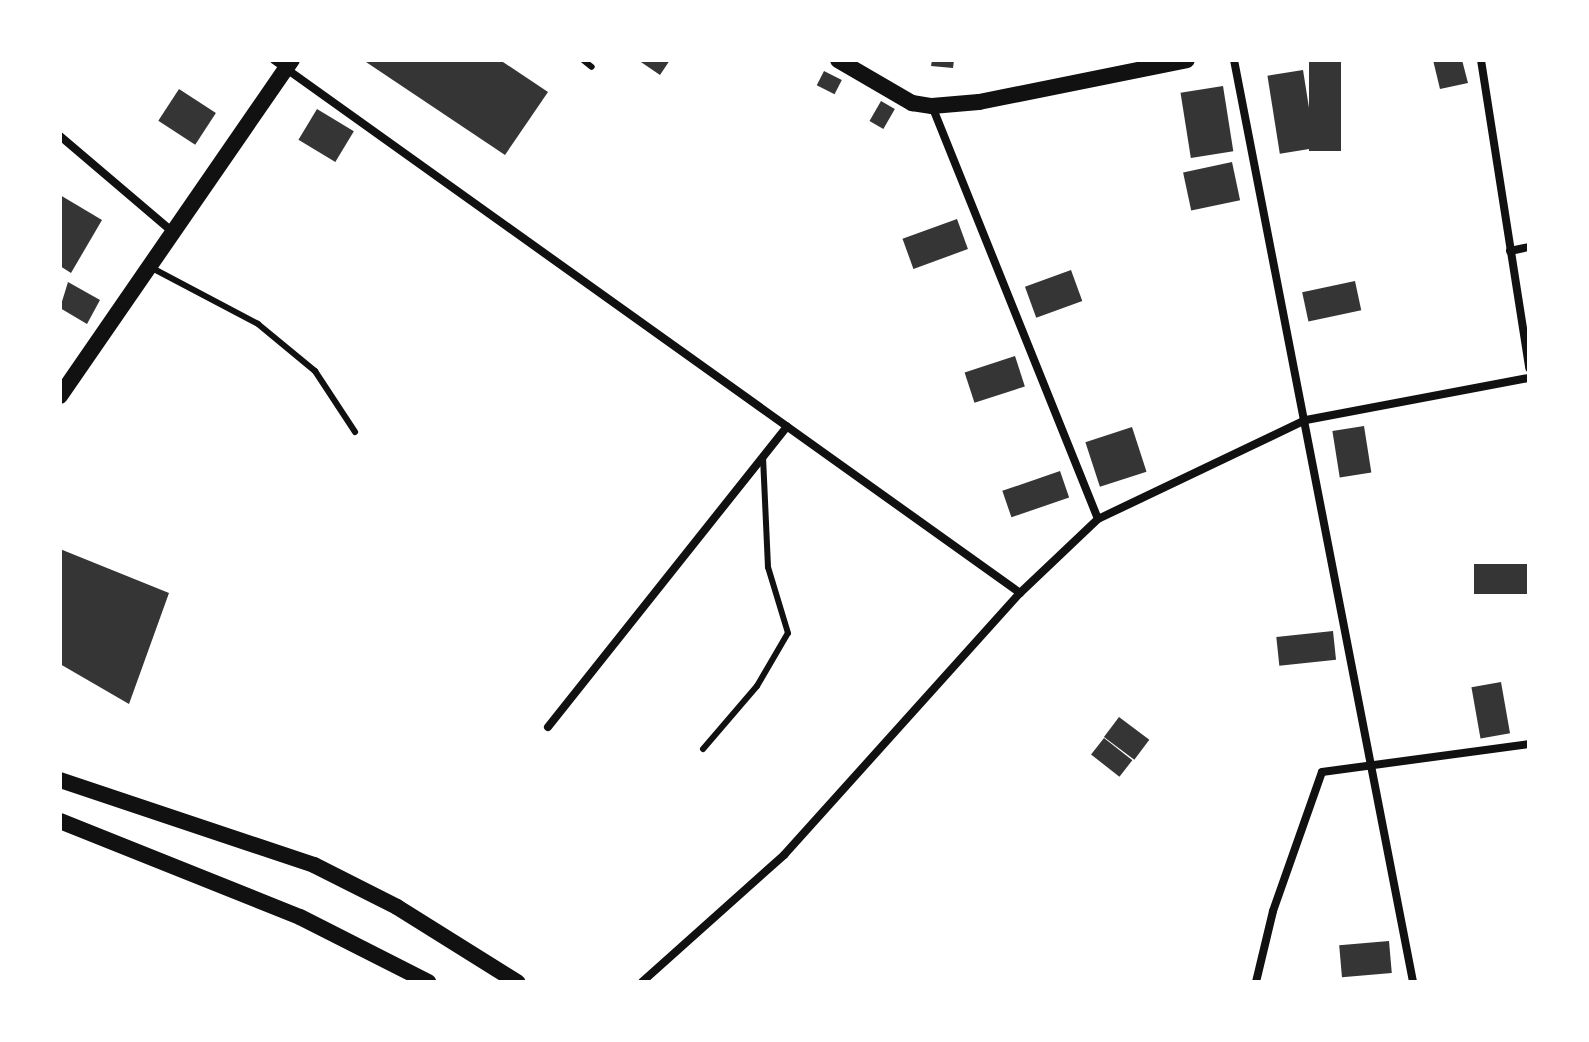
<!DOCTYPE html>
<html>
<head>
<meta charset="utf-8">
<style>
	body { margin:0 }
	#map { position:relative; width:1589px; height:1042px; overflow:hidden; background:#fff; font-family:"Exo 2",sans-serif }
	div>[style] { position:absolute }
	.building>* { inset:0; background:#353535; transform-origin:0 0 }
	.service>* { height:6px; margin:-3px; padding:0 3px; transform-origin:3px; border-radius:3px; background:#111 }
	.minor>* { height:8px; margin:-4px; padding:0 4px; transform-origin:4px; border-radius:4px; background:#111 }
	.secondary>* { height:16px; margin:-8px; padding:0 8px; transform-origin:8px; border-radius:8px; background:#111 }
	span { translate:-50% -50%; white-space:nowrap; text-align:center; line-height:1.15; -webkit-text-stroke:8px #fff; paint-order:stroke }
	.frame { position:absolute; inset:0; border:62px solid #fff; pointer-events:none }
</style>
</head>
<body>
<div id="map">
	<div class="building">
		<i style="clip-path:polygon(363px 60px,500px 60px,548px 92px,505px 155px)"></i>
		<i style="clip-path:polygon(638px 60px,670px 60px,660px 75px)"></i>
		<i style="clip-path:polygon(932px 60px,954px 60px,953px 68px,931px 66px)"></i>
		<i style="left:1309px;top:60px;width:32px;height:91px"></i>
		<i style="clip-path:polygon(1433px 60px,1462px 60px,1468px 83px,1440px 89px)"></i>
		<i style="left:1303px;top:70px;width:79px;height:36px;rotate:81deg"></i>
		<i style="left:824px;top:71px;width:20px;height:16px;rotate:27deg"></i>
		<i style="left:1223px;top:86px;width:66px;height:43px;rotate:81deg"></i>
		<i style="left:179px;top:89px;width:44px;height:38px;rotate:33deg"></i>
		<i style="left:881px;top:101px;width:16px;height:23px;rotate:30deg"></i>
		<i style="left:317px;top:109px;width:43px;height:36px;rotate:31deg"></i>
		<i style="left:1232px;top:162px;width:39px;height:50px;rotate:78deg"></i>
		<i style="clip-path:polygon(60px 195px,102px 220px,71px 273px,60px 266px)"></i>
		<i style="left:957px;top:219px;width:32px;height:58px;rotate:70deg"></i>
		<i style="left:1071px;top:270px;width:33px;height:49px;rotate:70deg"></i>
		<i style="left:1355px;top:281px;width:30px;height:54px;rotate:78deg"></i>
		<i style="clip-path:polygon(68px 282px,100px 300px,87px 324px,60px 308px)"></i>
		<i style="left:1015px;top:356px;width:32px;height:53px;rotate:72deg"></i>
		<i style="left:1364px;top:426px;width:47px;height:32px;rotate:81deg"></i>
		<i style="left:1132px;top:427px;width:47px;height:49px;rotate:72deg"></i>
		<i style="left:1060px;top:471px;width:28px;height:61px;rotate:71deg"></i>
		<i style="clip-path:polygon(60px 549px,169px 593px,129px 704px,60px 664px)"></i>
		<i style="left:1529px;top:564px;width:30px;height:55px;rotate:90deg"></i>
		<i style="left:1333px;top:631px;width:29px;height:57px;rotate:84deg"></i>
		<i style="left:1501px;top:682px;width:52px;height:30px;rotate:80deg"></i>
		<i style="left:1119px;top:717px;width:38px;height:25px;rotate:37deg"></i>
		<i style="left:1104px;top:738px;width:36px;height:21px;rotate:38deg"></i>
		<i style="left:1389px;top:941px;width:32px;height:50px;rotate:85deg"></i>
	</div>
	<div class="service">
		<i style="left:583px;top:60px;width:11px;rotate:38deg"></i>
		<i style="left:152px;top:268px;width:120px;rotate:27.8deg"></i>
		<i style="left:258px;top:324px;width:74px;rotate:39.5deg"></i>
		<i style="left:315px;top:371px;width:73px;rotate:56.7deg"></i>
		<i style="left:703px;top:749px;width:83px;rotate:-49.4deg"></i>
		<i style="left:757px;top:686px;width:61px;rotate:-59.7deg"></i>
		<i style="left:788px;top:633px;width:69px;rotate:-106.9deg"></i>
		<i style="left:768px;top:567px;width:111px;rotate:-92.6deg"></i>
	</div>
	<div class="minor">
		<i style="left:274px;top:60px;width:917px;rotate:35.54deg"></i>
		<i style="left:1234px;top:60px;width:939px;rotate:79.01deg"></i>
		<i style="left:1481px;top:60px;width:312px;rotate:81.1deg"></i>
		<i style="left:932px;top:106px;width:445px;rotate:68.1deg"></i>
		<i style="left:60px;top:136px;width:151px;rotate:40.4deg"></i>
		<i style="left:1510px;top:251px;width:19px;rotate:-12deg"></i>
		<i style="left:548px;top:727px;width:384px;rotate:-51.5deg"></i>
		<i style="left:642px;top:982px;width:191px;rotate:-41.8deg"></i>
		<i style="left:784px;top:855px;width:353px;rotate:-48deg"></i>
		<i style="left:1020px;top:593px;width:108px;rotate:-43.5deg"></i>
		<i style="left:1098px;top:519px;width:230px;rotate:-25.5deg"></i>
		<i style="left:1306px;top:420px;width:227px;rotate:-10.7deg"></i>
		<i style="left:1256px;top:982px;width:73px;rotate:-76.5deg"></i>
		<i style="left:1273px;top:911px;width:147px;rotate:-70.6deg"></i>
		<i style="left:1322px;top:772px;width:209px;rotate:-7.7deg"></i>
	</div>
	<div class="secondary">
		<i style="left:838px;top:60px;width:86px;rotate:30.2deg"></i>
		<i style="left:912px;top:103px;width:20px;rotate:9deg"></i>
		<i style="left:932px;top:106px;width:47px;rotate:-4.9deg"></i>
		<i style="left:979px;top:102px;width:212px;rotate:-11.4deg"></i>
		<i style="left:60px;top:396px;width:408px;rotate:-55.4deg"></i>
		<i style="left:60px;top:780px;width:268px;rotate:18.5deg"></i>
		<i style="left:314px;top:865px;width:93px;rotate:26.8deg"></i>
		<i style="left:397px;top:907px;width:142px;rotate:32deg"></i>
		<i style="left:60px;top:821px;width:258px;rotate:21.8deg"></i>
		<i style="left:300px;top:917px;width:144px;rotate:26.9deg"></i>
	</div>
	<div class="frame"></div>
</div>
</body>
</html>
